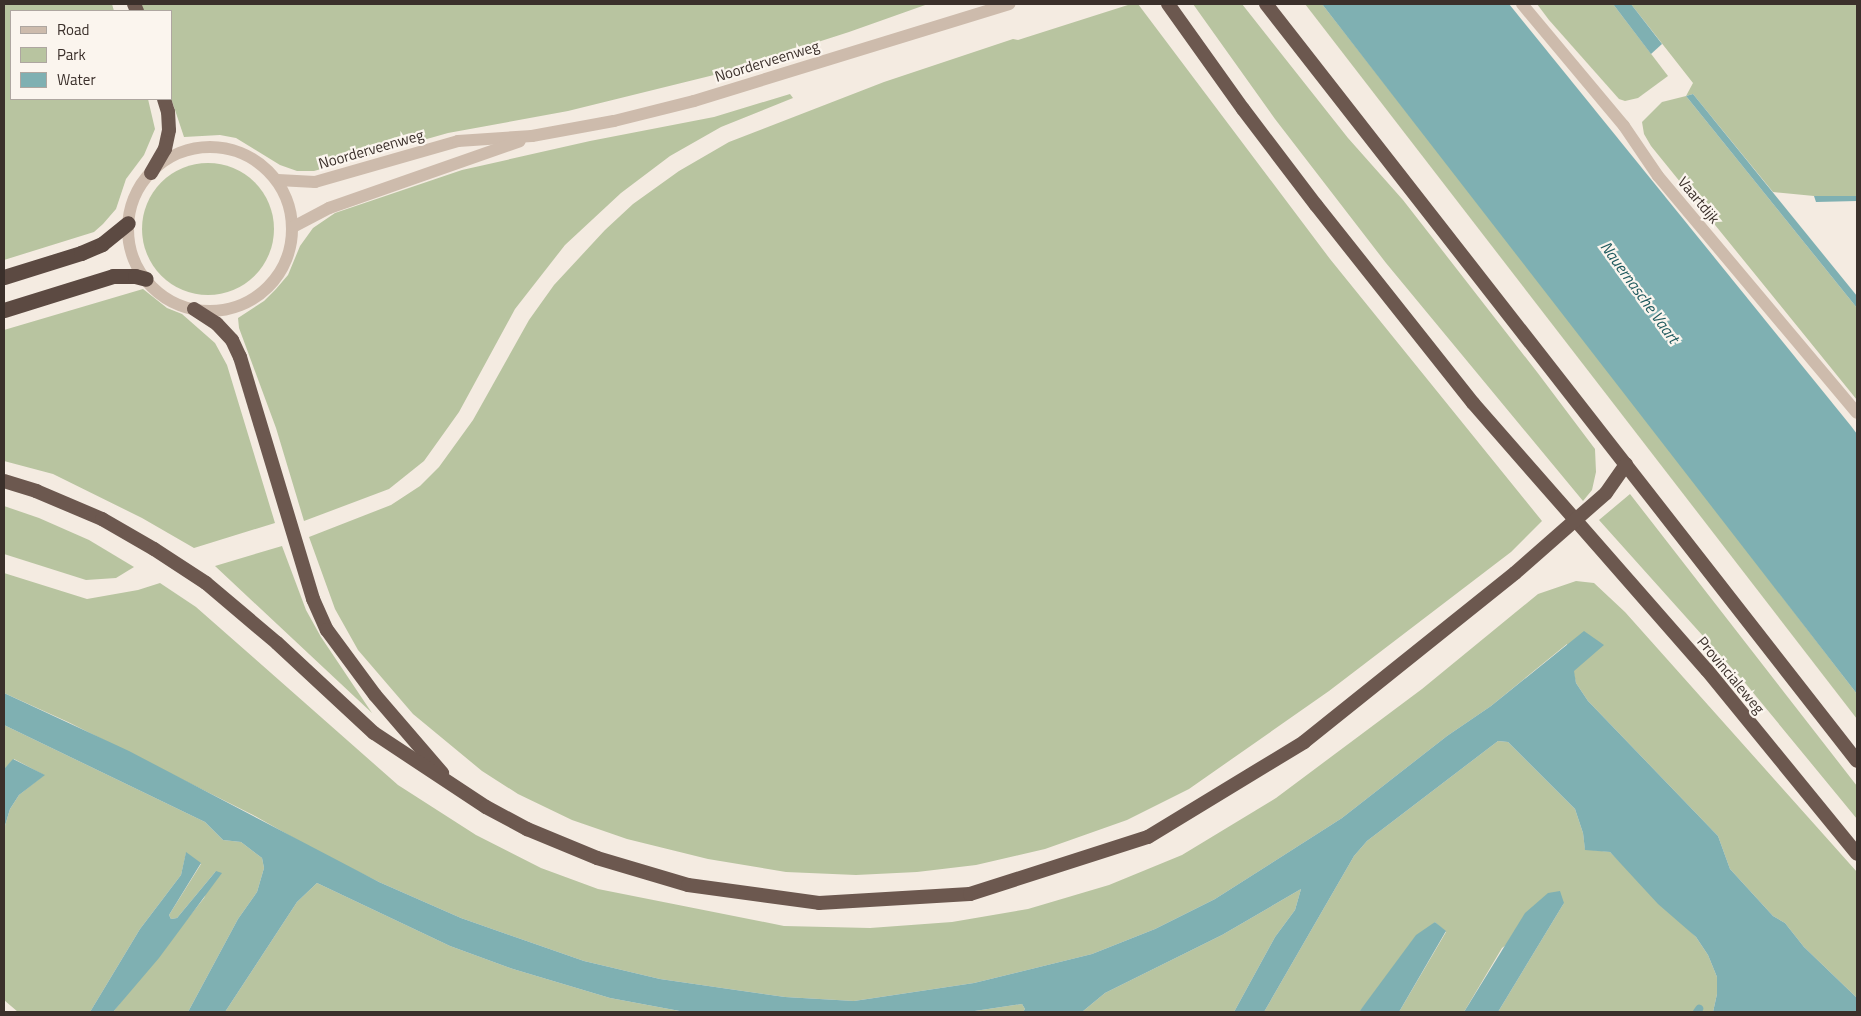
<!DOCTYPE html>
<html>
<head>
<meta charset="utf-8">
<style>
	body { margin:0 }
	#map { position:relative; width:1861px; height:1016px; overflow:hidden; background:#f4ebe1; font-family:"Titillium Web",sans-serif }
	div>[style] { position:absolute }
	.green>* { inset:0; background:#b8c4a0 }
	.round { border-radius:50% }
	.water>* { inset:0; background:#7fb0b2 }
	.stream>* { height:8px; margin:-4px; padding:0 4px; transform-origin:4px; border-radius:4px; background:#7fb0b2 }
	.minor>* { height:12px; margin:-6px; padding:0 6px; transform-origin:6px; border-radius:6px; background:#cdbbac }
	.tertiary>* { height:12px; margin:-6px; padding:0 6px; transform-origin:6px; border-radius:6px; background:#cdbbac }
	.tertiary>.ring { margin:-6px; padding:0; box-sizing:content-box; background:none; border:12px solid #cdbbac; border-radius:50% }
	.trunk>* { height:14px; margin:-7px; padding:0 7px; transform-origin:7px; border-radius:7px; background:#6c584f }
	.motorway>* { height:15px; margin:-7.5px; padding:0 7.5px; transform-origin:7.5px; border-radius:7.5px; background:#5c4a42 }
	span { translate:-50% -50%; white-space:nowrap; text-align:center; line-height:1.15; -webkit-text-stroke:4.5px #fbf5ee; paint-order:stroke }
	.street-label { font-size:15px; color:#3b302b }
	.water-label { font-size:16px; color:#1f5a5e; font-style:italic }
	.frame { position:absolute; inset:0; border:5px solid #3b302b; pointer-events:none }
	.legend { position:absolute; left:10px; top:10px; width:162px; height:90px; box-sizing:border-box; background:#fbf5ee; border:1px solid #aea6a0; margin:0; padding:6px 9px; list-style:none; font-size:15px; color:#3b302b }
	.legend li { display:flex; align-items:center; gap:10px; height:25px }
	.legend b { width:25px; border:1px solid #aea6a0 }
</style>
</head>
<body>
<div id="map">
	<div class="green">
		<i style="clip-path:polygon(4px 4px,112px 4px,114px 11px,11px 11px,11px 99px,148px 99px,155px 129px,144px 155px,126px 179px,116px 209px,103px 224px,94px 232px,4px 260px)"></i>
		<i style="clip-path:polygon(141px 4px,928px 4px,849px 32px,722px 73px,568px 111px,448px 133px,314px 171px,297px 171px,280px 165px,236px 138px,220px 135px,184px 137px,171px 98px,171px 11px,144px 11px)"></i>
		<i style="clip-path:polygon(1131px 4px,1138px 4px,1330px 259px,1542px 521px,1511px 552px,1329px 691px,1189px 789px,1127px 820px,1045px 849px,976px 865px,917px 872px,856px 875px,786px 872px,708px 859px,627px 839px,572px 820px,518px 794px,482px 771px,413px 714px,358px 650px,335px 609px,309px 537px,391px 505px,420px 486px,439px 467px,473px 420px,529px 320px,554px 285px,605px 230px,633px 204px,679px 171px,729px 142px,884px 82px,1013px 39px,1018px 40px)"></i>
		<i style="clip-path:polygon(1193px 4px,1242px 4px,1348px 138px,1403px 200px,1537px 372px,1595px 449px,1596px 472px,1592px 490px,1583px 501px,1386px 263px,1275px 119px)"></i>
		<i style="clip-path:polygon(1305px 4px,1322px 4px,1575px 327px,1857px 694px,1857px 719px)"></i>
		<i style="clip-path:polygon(1537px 4px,1613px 4px,1668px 76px,1638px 98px,1625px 101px,1619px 99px,1549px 20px)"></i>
		<i style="clip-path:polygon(1631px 4px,1857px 4px,1857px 196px,1814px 196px,1773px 192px,1693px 94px,1686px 96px,1857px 308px,1857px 400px,1651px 146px,1644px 134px,1642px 122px,1662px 102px,1686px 96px,1693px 83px)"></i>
		<i style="clip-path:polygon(790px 94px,793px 98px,721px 127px,670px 156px,621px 193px,565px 245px,515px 309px,459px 412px,424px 461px,389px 489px,304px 521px,276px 428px,239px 328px,238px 318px,264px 301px,276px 289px,288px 275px,300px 246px,313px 228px,335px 213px,462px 170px,590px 141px,714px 117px)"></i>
		<i class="round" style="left:142px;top:163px;width:132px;height:132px"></i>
		<i style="clip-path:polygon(143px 289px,167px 308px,182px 314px,215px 343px,227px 365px,275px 523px,194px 548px,142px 518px,53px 474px,4px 461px,4px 330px)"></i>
		<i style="clip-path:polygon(1630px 494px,1857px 786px,1857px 819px,1746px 684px,1599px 520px)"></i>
		<i style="clip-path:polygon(4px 506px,39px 518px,89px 540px,134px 567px,116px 578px,86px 580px,4px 554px)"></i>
		<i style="clip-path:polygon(282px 546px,306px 610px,321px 637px,372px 713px,215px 566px)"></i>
		<i style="clip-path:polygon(4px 573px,87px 599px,138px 590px,160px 583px,196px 607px,398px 785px,476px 835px,541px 868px,598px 889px,784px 926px,870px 928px,952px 922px,1028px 909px,1109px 885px,1182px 855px,1276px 798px,1422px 689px,1538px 594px,1576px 581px,1594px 583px,1625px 612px,1857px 872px,1857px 998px,1804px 947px,1785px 923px,1773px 916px,1730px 869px,1718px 836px,1588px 701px,1576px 683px,1567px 644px,1491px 706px,1447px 736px,1342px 818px,1215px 899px,1155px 929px,1092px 954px,974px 983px,854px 1001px,785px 997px,729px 989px,660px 979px,584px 961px,461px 918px,379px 882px,324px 855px,253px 815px,68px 722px,4px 693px)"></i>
		<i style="clip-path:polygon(4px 725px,205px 822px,223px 840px,241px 842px,262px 858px,264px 868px,257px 892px,238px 919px,188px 1012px,113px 1012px,204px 898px,216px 871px,177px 918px,171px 919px,169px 915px,201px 864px,186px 853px,181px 875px,140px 929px,90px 1012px,18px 1012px,4px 1000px,4px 829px,10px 809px,19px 795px,44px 775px,14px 759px,4px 769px)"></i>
		<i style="clip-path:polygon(1498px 741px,1508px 742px,1575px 809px,1583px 833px,1585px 849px,1610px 852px,1696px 937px,1708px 955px,1717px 977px,1717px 994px,1713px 1012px,1498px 1012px,1564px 903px,1502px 948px,1464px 1012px,1399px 1012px,1446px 932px,1435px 922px,1359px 1012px,1264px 1012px,1354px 856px,1367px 841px)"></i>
		<i style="clip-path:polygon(317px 883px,450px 946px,513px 969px,610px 998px,685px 1012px,225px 1012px,297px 902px)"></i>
		<i style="clip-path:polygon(1301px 889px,1295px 910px,1275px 937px,1234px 1012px,1082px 1012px,1105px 993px,1222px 935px)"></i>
		<i style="clip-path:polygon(1022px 1004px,1025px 1009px,1023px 1012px,968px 1012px)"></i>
	</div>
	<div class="water">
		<i style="clip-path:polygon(1322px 4px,1509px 4px,1851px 426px,1857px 434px,1857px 694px)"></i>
		<i style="clip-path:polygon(1613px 4px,1631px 4px,1662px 44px,1651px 54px)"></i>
		<i style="clip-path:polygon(1693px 94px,1857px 296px,1857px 308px,1686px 96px)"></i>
		<i style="clip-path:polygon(1814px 196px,1857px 196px,1857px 201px,1816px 202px)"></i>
		<i style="clip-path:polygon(1584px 631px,1604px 645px,1574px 671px,1576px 683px,1588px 701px,1718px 836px,1730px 869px,1773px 916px,1785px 923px,1804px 947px,1857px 998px,1857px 1012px,1713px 1012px,1717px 994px,1717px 977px,1708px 955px,1696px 937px,1658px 904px,1610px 852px,1585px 850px,1583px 833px,1575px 809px,1508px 742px,1498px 741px,1367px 841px,1354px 856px,1264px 1012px,1234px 1012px,1275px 937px,1295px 910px,1301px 889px,1222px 935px,1105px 993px,1082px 1012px,1023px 1012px,1025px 1009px,1022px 1004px,968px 1012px,685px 1012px,610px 998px,513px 969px,450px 946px,317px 883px,297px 902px,225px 1012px,188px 1012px,238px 919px,257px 892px,264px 868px,262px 858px,241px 842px,223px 840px,205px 822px,4px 725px,4px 693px,129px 751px,379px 882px,461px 918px,584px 961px,660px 979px,729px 989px,785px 997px,854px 1001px,974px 983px,1092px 954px,1155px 929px,1215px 899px,1342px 818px,1447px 736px,1491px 706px)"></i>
		<i style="clip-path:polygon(13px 759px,45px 775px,19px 795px,10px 809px,4px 829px,4px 769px)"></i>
		<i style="clip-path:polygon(186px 852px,201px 863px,169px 915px,171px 919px,177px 918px,216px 871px,222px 873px,159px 958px,113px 1012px,90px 1012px,140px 929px,181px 875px)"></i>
		<i style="clip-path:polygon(1560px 891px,1564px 903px,1498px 1012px,1464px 1012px,1525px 913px,1548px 893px)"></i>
		<i style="clip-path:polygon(1435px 922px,1446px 931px,1399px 1012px,1359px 1012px,1416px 935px)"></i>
	</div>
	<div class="stream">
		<i style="left:1697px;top:1012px;width:4px;rotate:-56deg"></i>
	</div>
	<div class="minor">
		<i style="left:1522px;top:4px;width:159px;rotate:50.1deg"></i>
		<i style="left:1624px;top:126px;width:60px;rotate:55.8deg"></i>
		<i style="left:1658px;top:176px;width:309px;rotate:50deg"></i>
	</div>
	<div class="tertiary">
		<i class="ring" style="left:128px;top:147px;width:152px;height:152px"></i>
		<i style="left:278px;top:180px;width:37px;rotate:3deg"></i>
		<i style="left:315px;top:182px;width:149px;rotate:-16deg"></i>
		<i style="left:458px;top:141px;width:74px;rotate:-3.9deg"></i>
		<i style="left:532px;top:136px;width:83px;rotate:-10.4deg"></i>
		<i style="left:614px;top:121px;width:82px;rotate:-14deg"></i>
		<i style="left:694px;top:101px;width:330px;rotate:-17.1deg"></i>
		<i style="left:293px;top:227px;width:41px;rotate:-27.8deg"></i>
		<i style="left:329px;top:208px;width:202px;rotate:-19.3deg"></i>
	</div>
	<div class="trunk">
		<i style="left:134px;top:4px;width:8px;rotate:67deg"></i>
		<i style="left:1168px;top:4px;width:129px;rotate:54.5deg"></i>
		<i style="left:1243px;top:109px;width:121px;rotate:52.8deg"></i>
		<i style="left:1316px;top:205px;width:253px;rotate:51.6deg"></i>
		<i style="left:1473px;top:403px;width:355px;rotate:48.8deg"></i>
		<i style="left:1707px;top:670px;width:237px;rotate:50.8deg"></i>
		<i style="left:1266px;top:4px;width:960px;rotate:52.02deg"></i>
		<i style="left:151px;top:173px;width:28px;rotate:-60deg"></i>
		<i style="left:165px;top:149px;width:19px;rotate:-78deg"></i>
		<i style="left:169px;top:130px;width:18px;rotate:-93deg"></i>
		<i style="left:168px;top:112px;width:14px;rotate:-107deg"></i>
		<i style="left:194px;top:309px;width:27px;rotate:33deg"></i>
		<i style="left:217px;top:324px;width:22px;rotate:47deg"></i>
		<i style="left:232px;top:340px;width:19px;rotate:65deg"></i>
		<i style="left:240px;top:357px;width:253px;rotate:73.2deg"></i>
		<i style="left:313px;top:599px;width:34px;rotate:66deg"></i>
		<i style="left:327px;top:630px;width:81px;rotate:53.6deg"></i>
		<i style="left:375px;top:695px;width:103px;rotate:49.3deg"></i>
		<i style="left:4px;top:481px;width:34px;rotate:17deg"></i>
		<i style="left:36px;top:491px;width:72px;rotate:23deg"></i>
		<i style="left:102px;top:519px;width:60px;rotate:30deg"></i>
		<i style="left:154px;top:549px;width:62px;rotate:33.2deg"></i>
		<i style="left:206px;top:583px;width:93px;rotate:40.2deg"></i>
		<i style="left:277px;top:643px;width:132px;rotate:42.9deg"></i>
		<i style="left:374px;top:733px;width:134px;rotate:33.5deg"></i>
		<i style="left:486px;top:807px;width:47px;rotate:28.2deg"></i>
		<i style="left:527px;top:829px;width:76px;rotate:22.5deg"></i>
		<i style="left:597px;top:858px;width:95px;rotate:16.5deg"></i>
		<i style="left:688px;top:885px;width:132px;rotate:7.8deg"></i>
		<i style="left:819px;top:903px;width:151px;rotate:-3.4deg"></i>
		<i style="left:970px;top:894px;width:187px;rotate:-17.8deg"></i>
		<i style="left:1148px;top:837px;width:183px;rotate:-31.3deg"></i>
		<i style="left:1304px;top:742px;width:270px;rotate:-38.7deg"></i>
		<i style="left:1515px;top:573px;width:121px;rotate:-41.3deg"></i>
		<i style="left:1606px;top:493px;width:35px;rotate:-55deg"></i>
	</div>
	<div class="motorway">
		<i style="left:4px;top:277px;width:81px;rotate:-17.3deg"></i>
		<i style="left:81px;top:253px;width:23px;rotate:-23deg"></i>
		<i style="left:102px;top:244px;width:33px;rotate:-39deg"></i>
		<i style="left:4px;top:310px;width:114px;rotate:-17.3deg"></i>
		<i style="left:113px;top:276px;width:22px"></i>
		<i style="left:135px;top:276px;width:11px;rotate:15deg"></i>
	</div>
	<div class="street-label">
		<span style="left:767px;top:61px;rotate:-17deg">Noorderveenweg</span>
		<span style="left:371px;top:149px;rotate:-16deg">Noorderveenweg</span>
		<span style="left:1699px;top:200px;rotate:50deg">Vaartdijk</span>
		<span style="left:1731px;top:675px;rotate:50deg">Provincialeweg</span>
	</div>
	<div class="water-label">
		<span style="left:1640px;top:292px;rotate:54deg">Nauernasche Vaart</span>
	</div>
	<div class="frame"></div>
	<ul class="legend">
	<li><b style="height:6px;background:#cdbbac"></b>Road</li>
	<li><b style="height:14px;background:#b8c4a0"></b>Park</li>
	<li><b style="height:14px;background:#7fb0b2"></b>Water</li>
	</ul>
</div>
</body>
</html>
